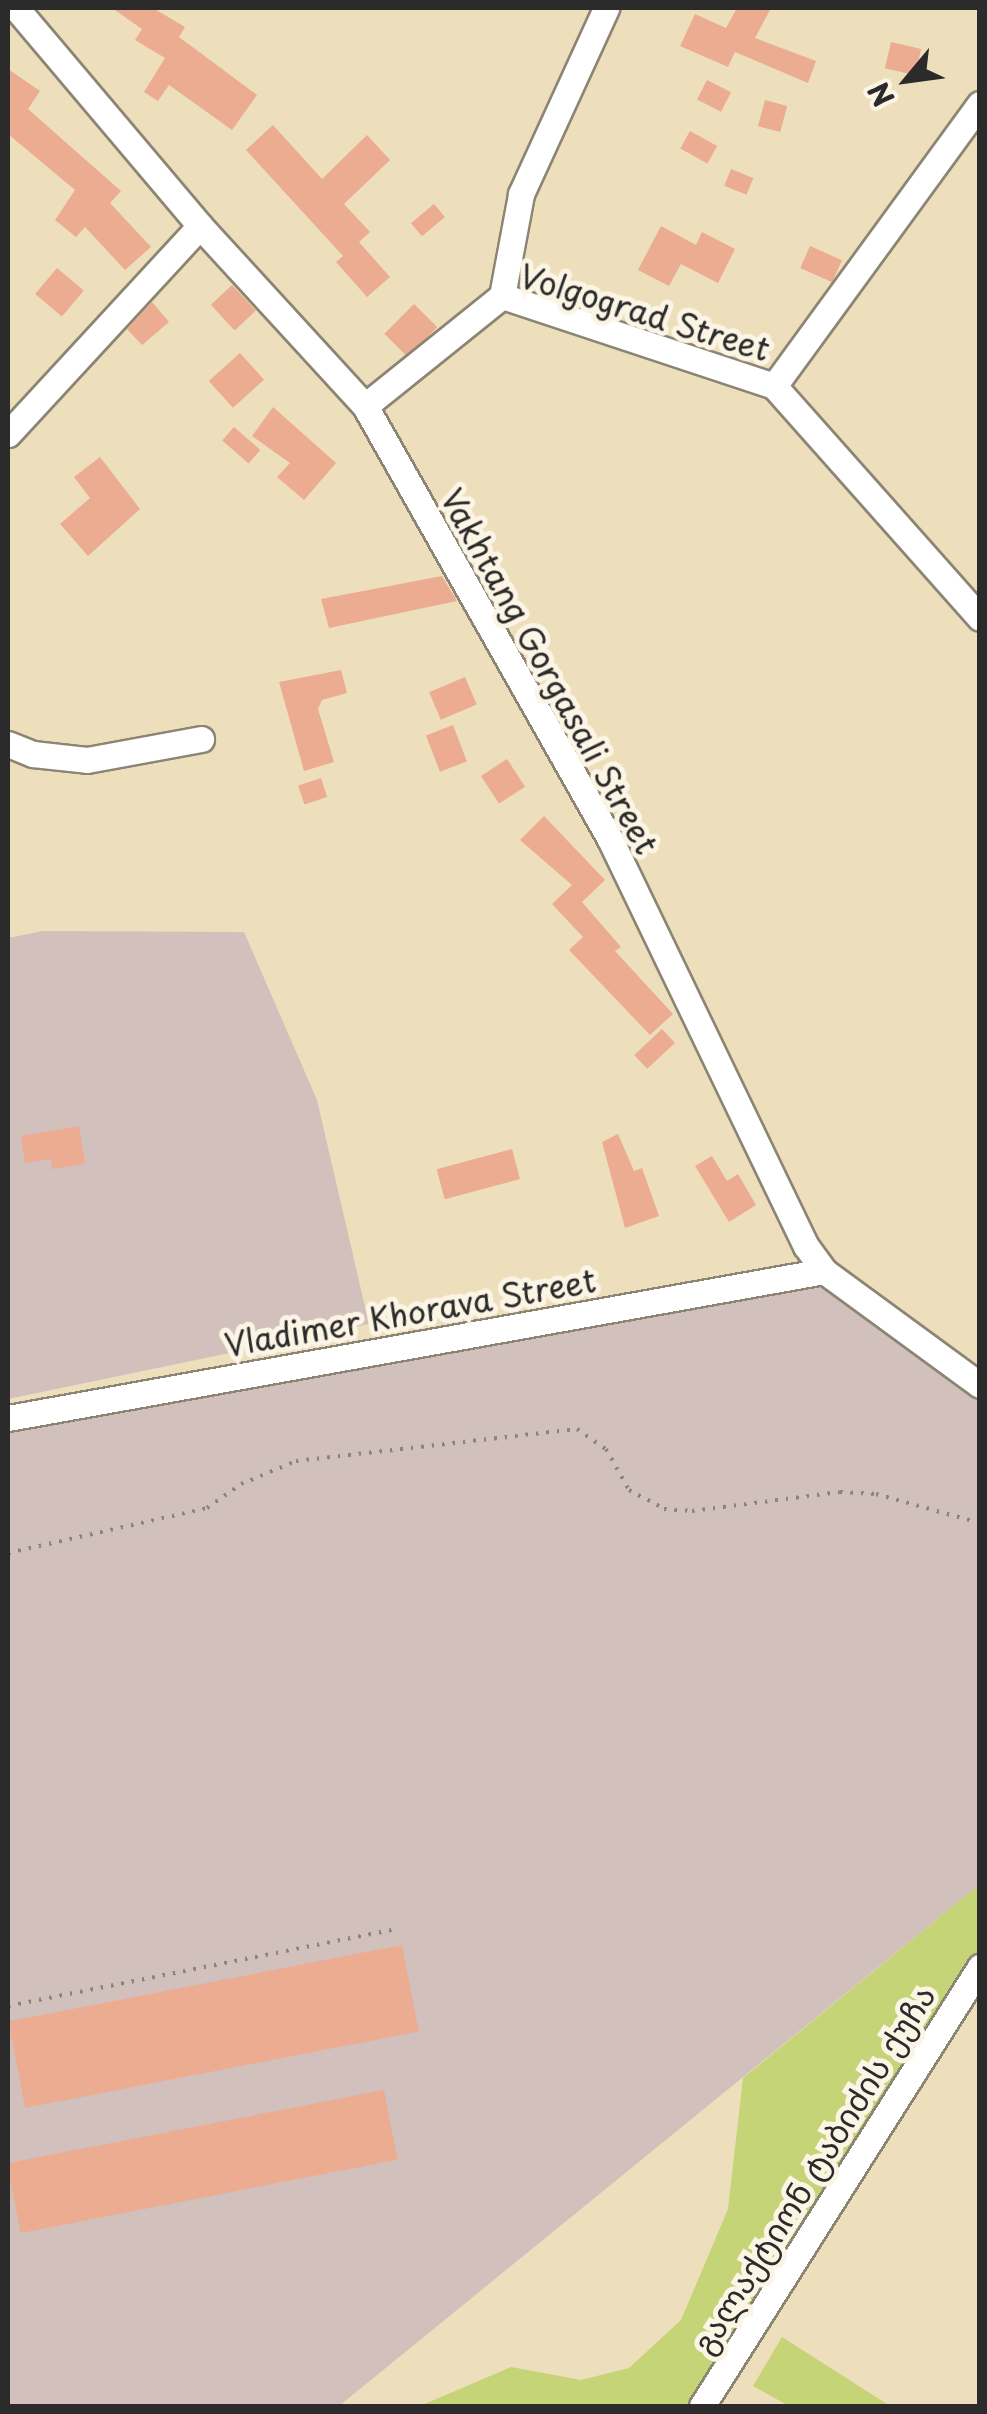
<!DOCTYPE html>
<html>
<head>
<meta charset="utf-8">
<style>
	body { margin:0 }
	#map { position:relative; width:987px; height:2414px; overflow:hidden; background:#eddfbc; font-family:"Playpen Sans","Noto Sans Georgian",sans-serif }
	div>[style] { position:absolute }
	.industrial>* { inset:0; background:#d1c0bc }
	.green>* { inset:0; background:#c4d476 }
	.building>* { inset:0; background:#ebac91; transform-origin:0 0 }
	.path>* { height:4px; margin-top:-2px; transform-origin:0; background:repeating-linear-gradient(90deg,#8c8574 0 2.5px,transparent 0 10.5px) }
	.roads { filter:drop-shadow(2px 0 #8c8574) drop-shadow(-2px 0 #8c8574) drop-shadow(0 2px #8c8574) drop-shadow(0 -2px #8c8574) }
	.minor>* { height:25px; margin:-12.5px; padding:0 12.5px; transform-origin:12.5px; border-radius:12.5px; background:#fff }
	span { translate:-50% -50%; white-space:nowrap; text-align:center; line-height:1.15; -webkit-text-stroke:10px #fcf5e5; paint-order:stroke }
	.street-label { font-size:32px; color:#2b2b2b }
	.frame { position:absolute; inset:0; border:10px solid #2b2b2b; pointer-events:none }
	.north { position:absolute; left:857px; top:30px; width:100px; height:100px; -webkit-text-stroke:8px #fcf5e5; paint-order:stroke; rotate:241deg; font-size:28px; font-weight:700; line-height:40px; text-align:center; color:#2b2b2b }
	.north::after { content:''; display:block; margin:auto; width:35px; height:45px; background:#2b2b2b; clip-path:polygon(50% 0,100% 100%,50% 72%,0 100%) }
</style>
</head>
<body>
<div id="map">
	<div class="industrial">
		<i style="clip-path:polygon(43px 931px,244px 932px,317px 1100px,369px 1324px,8px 1399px,8px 938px)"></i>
		<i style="clip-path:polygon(814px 1282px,979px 1401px,979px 1885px,339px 2406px,8px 2406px,8px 1418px)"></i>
	</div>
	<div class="green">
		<i style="clip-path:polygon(979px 1885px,979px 1967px,702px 2406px,420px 2406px,511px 2367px,581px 2380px,629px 2368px,681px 2320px,728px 2209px,743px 2078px)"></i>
		<i style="clip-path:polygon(782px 2337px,890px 2406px,789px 2406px,753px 2386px)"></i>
	</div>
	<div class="building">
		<i style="clip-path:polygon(112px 8px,153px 8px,185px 27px,179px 37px,257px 95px,232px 130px,169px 85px,158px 101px,144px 92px,165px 58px,135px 40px,142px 29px)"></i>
		<i style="clip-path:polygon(737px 8px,771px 8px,755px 38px,816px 61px,808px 83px,735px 52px,728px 67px,680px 46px,695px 14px,726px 28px)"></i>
		<i style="left:891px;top:42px;width:31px;height:27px;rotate:13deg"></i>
		<i style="clip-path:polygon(8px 69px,40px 91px,28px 109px,121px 191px,110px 203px,151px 247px,125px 270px,85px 227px,76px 237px,55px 220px,75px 190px,8px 134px)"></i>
		<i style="left:707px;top:80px;width:27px;height:22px;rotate:27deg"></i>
		<i style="left:765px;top:100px;width:23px;height:27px;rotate:15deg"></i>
		<i style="clip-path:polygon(273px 125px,322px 179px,367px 135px,390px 160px,344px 204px,370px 232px,359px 242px,390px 277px,367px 297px,336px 262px,343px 256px,246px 150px)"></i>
		<i style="left:690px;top:131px;width:31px;height:20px;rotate:29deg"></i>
		<i style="left:731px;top:169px;width:24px;height:18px;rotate:22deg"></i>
		<i style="left:434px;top:204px;width:17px;height:30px;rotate:50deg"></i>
		<i style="clip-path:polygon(661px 226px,696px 245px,702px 232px,735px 249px,718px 283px,681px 264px,669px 286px,638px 270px)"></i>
		<i style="left:810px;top:246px;width:35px;height:24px;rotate:24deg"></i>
		<i style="left:57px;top:268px;width:35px;height:34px;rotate:40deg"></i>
		<i style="left:232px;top:285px;width:35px;height:29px;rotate:47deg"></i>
		<i style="clip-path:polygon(152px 302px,169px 322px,142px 345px,127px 329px)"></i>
		<i style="left:414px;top:304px;width:33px;height:42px;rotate:45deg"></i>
		<i style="left:240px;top:353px;width:36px;height:42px;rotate:48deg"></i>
		<i style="clip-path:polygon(273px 407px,336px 463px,304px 500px,277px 477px,290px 463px,252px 436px)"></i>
		<i style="left:234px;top:427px;width:35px;height:18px;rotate:41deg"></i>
		<i style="clip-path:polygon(100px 457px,140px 509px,88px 556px,60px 524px,90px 498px,74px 477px)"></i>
		<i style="clip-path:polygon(442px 576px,457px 601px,329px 628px,321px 599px)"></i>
		<i style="clip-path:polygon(341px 670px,347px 693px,322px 700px,318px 709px,334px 762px,304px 771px,279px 682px)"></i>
		<i style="left:465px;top:677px;width:30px;height:39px;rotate:67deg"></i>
		<i style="left:453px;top:725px;width:39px;height:29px;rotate:69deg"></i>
		<i style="left:507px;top:759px;width:33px;height:31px;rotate:57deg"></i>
		<i style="left:321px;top:778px;width:20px;height:24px;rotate:72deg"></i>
		<i style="clip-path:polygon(544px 816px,605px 880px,582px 902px,621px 947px,615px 951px,673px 1014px,650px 1035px,569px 950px,583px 937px,552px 904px,572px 885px,520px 840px)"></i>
		<i style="left:662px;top:1029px;width:19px;height:38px;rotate:47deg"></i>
		<i style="clip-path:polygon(79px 1126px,85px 1164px,52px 1169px,51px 1159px,25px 1163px,21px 1136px)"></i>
		<i style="clip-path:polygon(618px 1134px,634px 1171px,642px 1168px,659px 1216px,625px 1228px,602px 1142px)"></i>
		<i style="left:512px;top:1149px;width:31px;height:78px;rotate:75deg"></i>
		<i style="clip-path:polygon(712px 1156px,727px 1181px,738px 1174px,756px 1205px,729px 1222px,695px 1166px)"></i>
		<i style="left:402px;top:1945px;width:88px;height:401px;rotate:79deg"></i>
		<i style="left:384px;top:2090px;width:71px;height:384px;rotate:79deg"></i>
	</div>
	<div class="path">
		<i style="left:8px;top:1553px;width:204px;rotate:-12.7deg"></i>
		<i style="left:207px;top:1508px;width:42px;rotate:-35.2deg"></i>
		<i style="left:241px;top:1484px;width:60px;rotate:-22.7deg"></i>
		<i style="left:296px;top:1461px;width:283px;rotate:-6.5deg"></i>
		<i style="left:577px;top:1429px;width:35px;rotate:35deg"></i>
		<i style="left:606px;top:1449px;width:47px;rotate:60.7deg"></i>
		<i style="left:629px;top:1490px;width:40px;rotate:28deg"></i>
		<i style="left:664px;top:1509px;width:28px;rotate:4deg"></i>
		<i style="left:692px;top:1511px;width:149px;rotate:-7.3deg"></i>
		<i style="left:840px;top:1492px;width:36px;rotate:3deg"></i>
		<i style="left:876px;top:1494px;width:108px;rotate:15.6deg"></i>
		<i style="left:8px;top:2006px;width:391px;rotate:-11.2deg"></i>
	</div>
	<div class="roads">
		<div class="minor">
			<i style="left:16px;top:8px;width:285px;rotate:49.8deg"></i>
			<i style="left:200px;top:226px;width:244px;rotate:47.5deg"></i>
			<i style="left:365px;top:406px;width:498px;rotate:60.5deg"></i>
			<i style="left:610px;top:839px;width:452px;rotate:64.3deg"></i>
			<i style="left:806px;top:1246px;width:31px;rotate:54deg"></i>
			<i style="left:824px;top:1271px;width:193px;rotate:36.2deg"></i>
			<i style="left:502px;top:296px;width:104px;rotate:-79.4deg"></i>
			<i style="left:521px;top:194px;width:205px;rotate:-65.4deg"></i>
			<i style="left:774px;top:386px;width:310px;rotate:48.4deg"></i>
			<i style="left:365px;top:406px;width:176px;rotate:-38.8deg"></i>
			<i style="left:502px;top:296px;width:287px;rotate:18.3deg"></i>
			<i style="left:774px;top:386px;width:349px;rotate:-53.9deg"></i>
			<i style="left:8px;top:434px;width:283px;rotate:-47.3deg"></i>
			<i style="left:8px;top:744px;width:27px;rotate:22deg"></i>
			<i style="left:33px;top:754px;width:54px;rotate:6.3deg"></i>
			<i style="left:87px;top:760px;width:116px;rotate:-10.4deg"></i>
			<i style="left:8px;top:1418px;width:829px;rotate:-10.21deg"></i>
			<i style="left:702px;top:2406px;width:520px;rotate:-57.66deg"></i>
		</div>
	</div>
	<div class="street-label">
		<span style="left:645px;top:312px;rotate:17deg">Volgograd Street</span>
		<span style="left:550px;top:671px;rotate:61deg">Vakhtang Gorgasali Street</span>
		<span style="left:410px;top:1312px;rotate:-10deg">Vladimer Khorava Street</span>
		<span style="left:813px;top:2169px;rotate:-58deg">გალაქტიონ ტაბიძის ქუჩა</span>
	</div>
	<div class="frame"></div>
	<div class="north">N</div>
</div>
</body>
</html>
